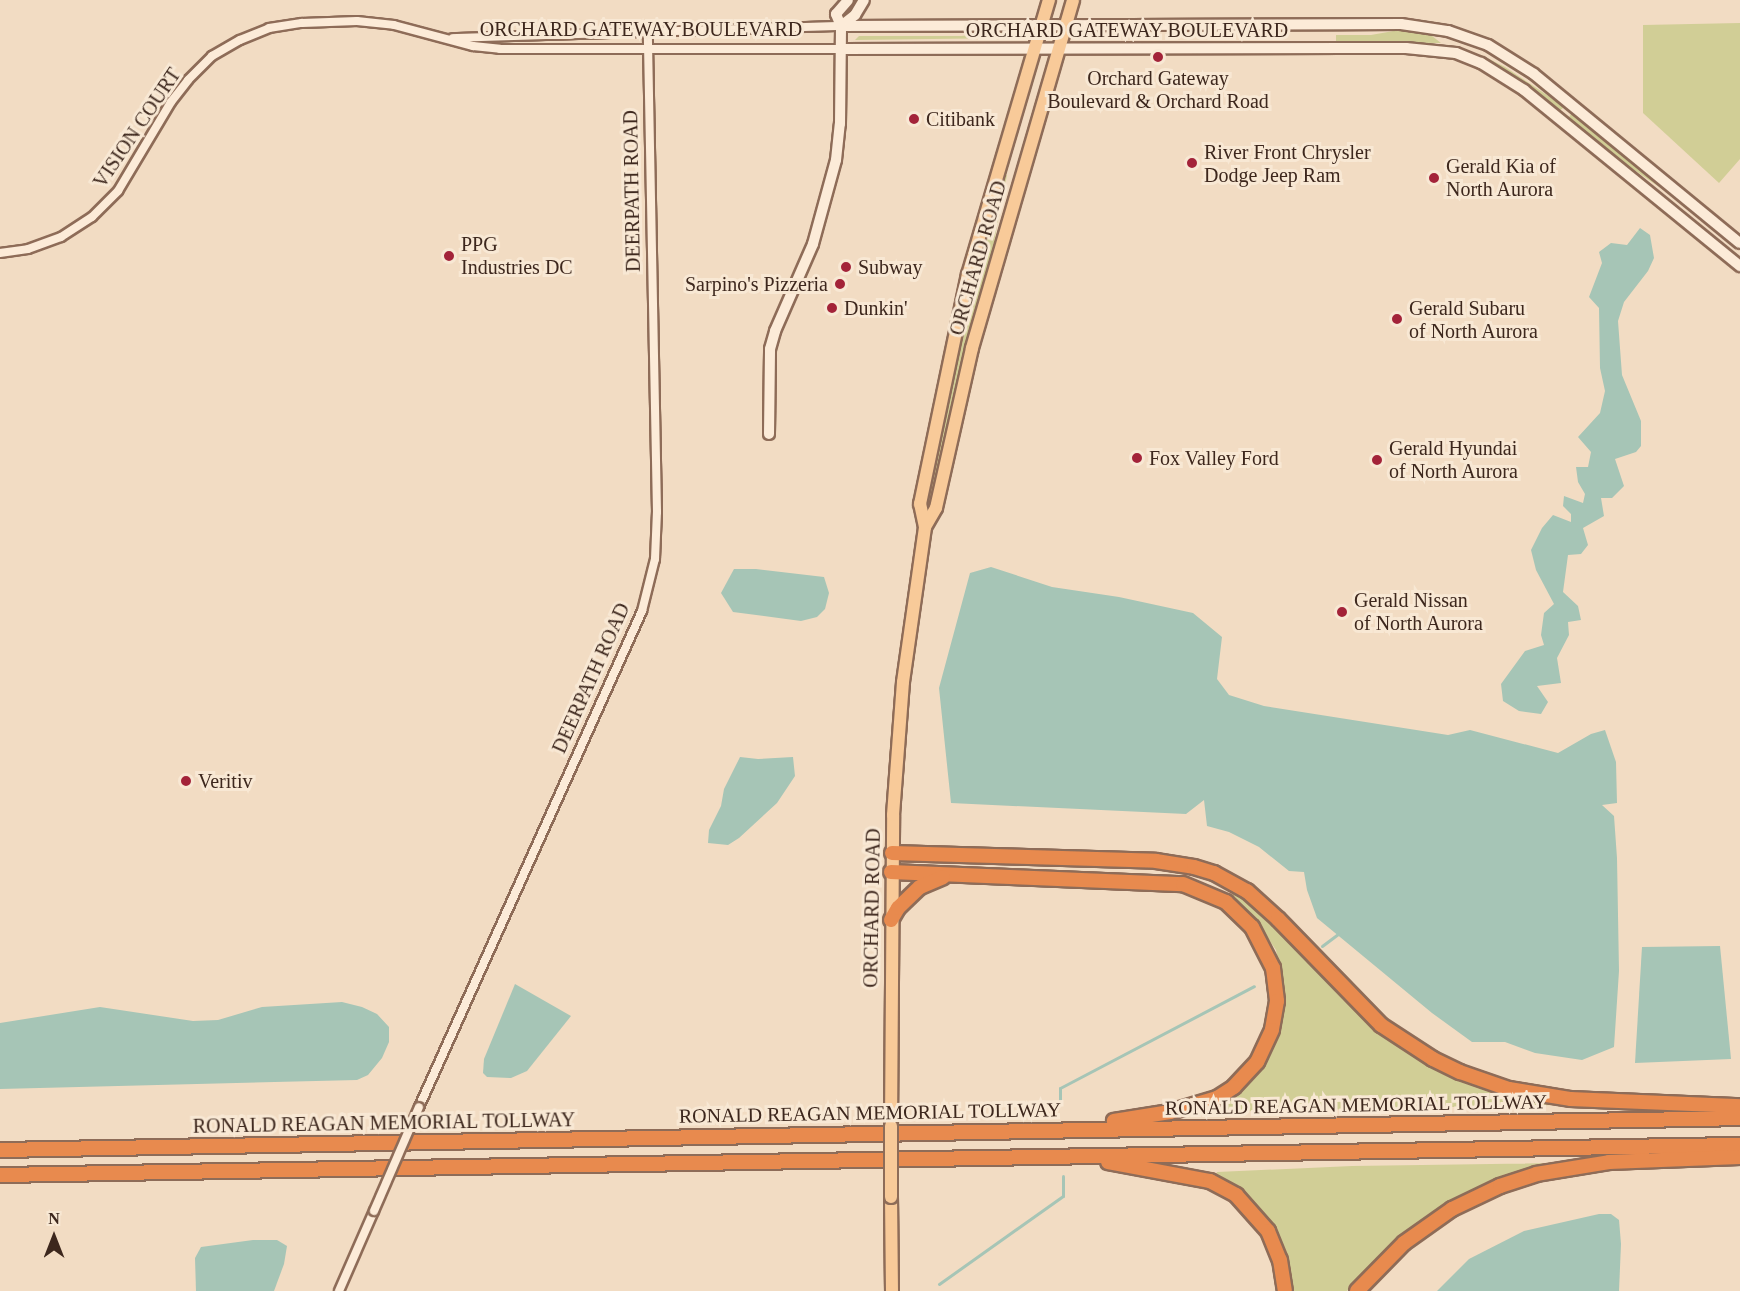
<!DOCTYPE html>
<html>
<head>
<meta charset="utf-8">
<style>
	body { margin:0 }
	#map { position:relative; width:1740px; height:1291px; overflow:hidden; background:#f2dcc3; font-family:Georgia,serif }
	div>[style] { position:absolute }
	.green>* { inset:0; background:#d1ce96 }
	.water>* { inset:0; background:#a6c5b6 }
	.stream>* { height:3px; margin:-1.5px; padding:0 1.5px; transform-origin:1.5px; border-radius:1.5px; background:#a6c5b6 }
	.roads { filter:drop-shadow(2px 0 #8e6c58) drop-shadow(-2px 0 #8e6c58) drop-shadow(0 2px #8e6c58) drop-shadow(0 -2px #8e6c58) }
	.street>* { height:8px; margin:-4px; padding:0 4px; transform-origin:4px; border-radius:4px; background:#fcebd8 }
	.secondary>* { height:10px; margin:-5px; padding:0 5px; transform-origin:5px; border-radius:5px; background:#fcebd8 }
	.primary>* { height:12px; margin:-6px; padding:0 6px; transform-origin:6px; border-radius:6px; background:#f8ca99 }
	.highway>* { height:14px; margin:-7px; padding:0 7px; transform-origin:7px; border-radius:7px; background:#e88a4e }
	.bridges { filter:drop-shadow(2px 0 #8e6c58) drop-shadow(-2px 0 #8e6c58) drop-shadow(0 2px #8e6c58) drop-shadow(0 -2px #8e6c58) }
	.street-bridge>* { height:8px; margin:-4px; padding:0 4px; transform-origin:4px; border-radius:4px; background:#fcebd8 }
	.primary-bridge>* { height:12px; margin:-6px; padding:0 6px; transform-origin:6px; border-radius:6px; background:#f8ca99 }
	.dots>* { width:16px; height:16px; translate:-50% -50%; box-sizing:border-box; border:3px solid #f8e8d4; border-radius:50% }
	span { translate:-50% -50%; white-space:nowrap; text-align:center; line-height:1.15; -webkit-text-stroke:6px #f8e8d4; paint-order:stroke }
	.street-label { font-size:20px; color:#3d271d }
	.poi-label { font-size:20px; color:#3d271d }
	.left { translate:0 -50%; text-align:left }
	.right { translate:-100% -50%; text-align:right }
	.north { position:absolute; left:24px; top:1207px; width:60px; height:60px; -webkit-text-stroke:4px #f8e8d4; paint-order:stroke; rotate:0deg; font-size:16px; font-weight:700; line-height:24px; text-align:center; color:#3d271d }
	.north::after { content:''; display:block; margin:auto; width:21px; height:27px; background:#3d271d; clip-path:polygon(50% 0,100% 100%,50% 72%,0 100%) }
</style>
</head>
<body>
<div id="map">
	<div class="green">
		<i style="clip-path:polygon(1740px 23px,1740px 159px,1719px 183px,1643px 113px,1643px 25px)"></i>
		<i style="clip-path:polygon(1399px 30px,1427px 32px,1441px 43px,1336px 42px,1336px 35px,1371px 35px)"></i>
		<i style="clip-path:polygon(1005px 32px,1011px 38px,855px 40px,859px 36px,961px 36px)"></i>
		<i style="clip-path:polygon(1479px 54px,1505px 67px,1562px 105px,1563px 108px,1559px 111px,1516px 77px)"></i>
		<i style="clip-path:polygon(1571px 114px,1574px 114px,1665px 191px,1614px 156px,1568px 119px)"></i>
		<i style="clip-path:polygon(1004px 174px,1007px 175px,990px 263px,944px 437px,930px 513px,925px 512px,974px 274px)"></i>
		<i style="clip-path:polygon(1233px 892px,1268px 919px,1343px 999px,1395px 1044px,1468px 1083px,1521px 1099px,1557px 1105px,1207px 1112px,1243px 1088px,1262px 1065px,1275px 1042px,1282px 1007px,1282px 984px,1276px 950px,1253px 916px,1231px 895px)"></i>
		<i style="clip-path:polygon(1557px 1163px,1480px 1186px,1426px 1216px,1380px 1255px,1347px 1291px,1291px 1291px,1289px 1267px,1276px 1231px,1260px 1209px,1243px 1192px,1216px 1175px,1217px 1172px,1352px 1166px)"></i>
	</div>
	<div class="water">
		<i style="clip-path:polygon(1640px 228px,1650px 235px,1654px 258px,1648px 271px,1624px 302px,1618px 321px,1622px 375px,1641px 421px,1641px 446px,1636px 452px,1615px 459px,1624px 486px,1612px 498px,1601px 498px,1604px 516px,1583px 528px,1588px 545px,1581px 554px,1568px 555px,1563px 592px,1578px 606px,1581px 620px,1568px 622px,1569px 635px,1557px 658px,1561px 683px,1537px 686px,1548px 702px,1541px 714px,1519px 711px,1503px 701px,1501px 684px,1525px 651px,1544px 645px,1541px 635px,1544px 613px,1554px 604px,1536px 570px,1531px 550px,1542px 528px,1553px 515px,1571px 522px,1571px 514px,1563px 506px,1564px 496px,1583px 503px,1585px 494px,1578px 482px,1576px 467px,1588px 467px,1591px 452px,1578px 437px,1600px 413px,1605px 391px,1600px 368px,1599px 308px,1589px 297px,1602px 263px,1599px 252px,1611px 243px,1627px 245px)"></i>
		<i style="clip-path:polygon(991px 567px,1052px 587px,1119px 597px,1193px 613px,1222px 637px,1217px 679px,1229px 695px,1264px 706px,1448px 735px,1470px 730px,1558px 753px,1591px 734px,1605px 730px,1616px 762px,1617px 803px,1602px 805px,1614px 816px,1617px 858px,1619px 971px,1614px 1047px,1582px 1060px,1535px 1053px,1505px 1042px,1472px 1042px,1432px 1013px,1317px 918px,1307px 890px,1304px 872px,1289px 871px,1259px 847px,1229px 832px,1207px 826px,1204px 800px,1186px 814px,951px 803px,939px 688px,970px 573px)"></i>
		<i style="clip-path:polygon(734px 569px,756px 569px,824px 577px,829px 593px,825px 609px,817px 617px,801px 621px,733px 612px,721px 593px)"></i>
		<i style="clip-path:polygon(740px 757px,758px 759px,793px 757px,795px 776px,777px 803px,739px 838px,728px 845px,708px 843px,709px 830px,721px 806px,724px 789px)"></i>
		<i style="clip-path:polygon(1720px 946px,1731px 1059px,1635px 1063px,1642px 947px)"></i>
		<i style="clip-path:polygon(515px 984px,571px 1016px,527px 1071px,511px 1078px,487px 1077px,483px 1073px,484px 1059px)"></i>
		<i style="clip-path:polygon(342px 1002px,362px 1007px,377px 1014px,389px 1027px,389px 1042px,382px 1058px,368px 1075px,357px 1080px,0 1089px,0 1023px,100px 1007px,193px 1021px,218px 1020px,262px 1007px)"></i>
		<i style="clip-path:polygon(1599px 1214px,1611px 1214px,1619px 1220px,1621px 1244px,1619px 1291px,1437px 1291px,1469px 1259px,1524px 1231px)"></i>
		<i style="clip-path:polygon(253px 1240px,277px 1240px,287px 1246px,284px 1264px,274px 1291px,196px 1291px,195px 1258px,201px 1247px)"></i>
	</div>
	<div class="stream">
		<i style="left:1322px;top:946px;width:20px;rotate:-37deg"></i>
		<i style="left:1060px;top:1100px;width:12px;rotate:-90deg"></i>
		<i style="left:1060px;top:1088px;width:219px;rotate:-27.7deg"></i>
		<i style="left:939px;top:1284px;width:152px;rotate:-35.4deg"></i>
		<i style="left:1063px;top:1196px;width:20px;rotate:-90deg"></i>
	</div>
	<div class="roads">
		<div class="street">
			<i style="left:453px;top:38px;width:388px;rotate:-1.8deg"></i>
			<i style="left:0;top:253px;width:28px;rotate:-8deg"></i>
			<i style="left:28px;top:249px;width:35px;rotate:-20deg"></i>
			<i style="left:61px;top:237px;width:37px;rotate:-33deg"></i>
			<i style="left:92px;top:217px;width:37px;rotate:-45deg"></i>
			<i style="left:118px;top:191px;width:104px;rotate:-59.2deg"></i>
			<i style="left:171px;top:102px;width:28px;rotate:-52deg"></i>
			<i style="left:188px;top:80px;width:34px;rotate:-45deg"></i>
			<i style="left:212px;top:56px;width:32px;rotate:-30deg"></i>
			<i style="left:240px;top:40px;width:31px;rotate:-22deg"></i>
			<i style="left:269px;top:28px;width:33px;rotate:-9deg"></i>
			<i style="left:302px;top:23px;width:55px;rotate:-2.1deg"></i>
			<i style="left:357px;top:21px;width:37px;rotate:6deg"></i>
			<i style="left:394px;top:25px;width:82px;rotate:14.9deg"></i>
			<i style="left:473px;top:46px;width:27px;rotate:6deg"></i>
			<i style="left:500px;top:49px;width:340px"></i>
			<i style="left:419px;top:1107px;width:544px;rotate:-65.79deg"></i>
			<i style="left:642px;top:611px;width:54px;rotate:-76deg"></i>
			<i style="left:655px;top:559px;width:47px;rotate:-87.6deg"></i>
			<i style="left:657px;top:512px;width:481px;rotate:-91.1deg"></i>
			<i style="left:339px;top:1291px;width:87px;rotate:-66.4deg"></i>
		</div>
		<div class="secondary">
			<i style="left:841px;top:26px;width:560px;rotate:-0.2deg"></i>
			<i style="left:1401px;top:24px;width:48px;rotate:8.5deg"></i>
			<i style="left:1448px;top:31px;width:42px;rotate:19.3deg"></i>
			<i style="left:1488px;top:45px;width:54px;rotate:32.2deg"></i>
			<i style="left:1534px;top:74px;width:266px;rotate:39.4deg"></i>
			<i style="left:841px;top:26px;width:18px;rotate:-38deg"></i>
			<i style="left:855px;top:15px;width:17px;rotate:-59deg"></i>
			<i style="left:840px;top:49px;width:566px;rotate:-0.1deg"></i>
			<i style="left:1406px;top:48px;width:50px;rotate:5.7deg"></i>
			<i style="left:1456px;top:53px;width:27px;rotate:22deg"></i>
			<i style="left:1481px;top:63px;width:51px;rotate:32.1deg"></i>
			<i style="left:1524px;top:90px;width:279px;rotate:39.2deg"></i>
			<i style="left:769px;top:434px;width:85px;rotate:-89.3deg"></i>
			<i style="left:770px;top:349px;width:19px;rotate:-74deg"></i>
			<i style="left:775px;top:331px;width:95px;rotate:-66.4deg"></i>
			<i style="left:813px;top:244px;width:87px;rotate:-74.7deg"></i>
			<i style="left:836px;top:160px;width:36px;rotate:-84deg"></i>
			<i style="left:840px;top:124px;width:98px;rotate:-89.4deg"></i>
			<i style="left:841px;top:26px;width:13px;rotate:-113deg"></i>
			<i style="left:836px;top:14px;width:18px;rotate:-49deg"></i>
		</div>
		<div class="primary">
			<i style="left:925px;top:527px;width:22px;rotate:-60deg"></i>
			<i style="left:936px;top:508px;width:164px;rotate:-77.3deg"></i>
			<i style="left:972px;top:348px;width:362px;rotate:-73.8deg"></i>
			<i style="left:891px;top:1126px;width:311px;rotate:-89.6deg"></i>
			<i style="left:893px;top:815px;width:133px;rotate:-85.7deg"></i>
			<i style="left:903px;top:682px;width:157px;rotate:-81.9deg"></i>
			<i style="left:925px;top:527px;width:24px;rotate:-102deg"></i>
			<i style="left:920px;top:504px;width:234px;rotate:-78.2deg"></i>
			<i style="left:968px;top:275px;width:287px;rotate:-73.6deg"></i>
			<i style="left:891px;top:1197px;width:94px;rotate:89.4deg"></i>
		</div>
		<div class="highway">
			<i style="left:892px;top:853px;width:264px;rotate:1.7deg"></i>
			<i style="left:1156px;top:861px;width:38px;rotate:9deg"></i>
			<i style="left:1194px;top:867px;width:21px;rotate:17deg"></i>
			<i style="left:1214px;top:873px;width:38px;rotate:29deg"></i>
			<i style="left:1247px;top:891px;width:42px;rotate:42.1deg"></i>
			<i style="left:1278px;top:919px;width:148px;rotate:45.8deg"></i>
			<i style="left:1381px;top:1025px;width:62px;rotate:33.2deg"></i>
			<i style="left:1433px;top:1059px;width:30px;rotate:26deg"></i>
			<i style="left:1460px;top:1072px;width:52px;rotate:19.1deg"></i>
			<i style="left:1509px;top:1089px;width:63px;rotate:9.2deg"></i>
			<i style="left:1571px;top:1099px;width:169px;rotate:2.4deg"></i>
			<i style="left:891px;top:872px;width:292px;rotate:2.4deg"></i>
			<i style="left:1183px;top:884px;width:47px;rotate:22.7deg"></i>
			<i style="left:1226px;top:902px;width:36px;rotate:44deg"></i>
			<i style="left:1252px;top:927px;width:46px;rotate:62.9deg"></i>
			<i style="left:1273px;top:968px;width:33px;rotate:83deg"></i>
			<i style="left:1277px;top:1001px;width:29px;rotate:100deg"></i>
			<i style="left:1272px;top:1030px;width:35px;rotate:115deg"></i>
			<i style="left:1257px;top:1062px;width:34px;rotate:133deg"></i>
			<i style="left:1234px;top:1087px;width:20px;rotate:147deg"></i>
			<i style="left:1217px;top:1098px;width:49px;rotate:163.4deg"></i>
			<i style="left:1170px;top:1112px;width:57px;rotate:170.9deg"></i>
			<i style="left:891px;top:920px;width:14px;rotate:-60deg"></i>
			<i style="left:898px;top:908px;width:30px;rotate:-44deg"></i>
			<i style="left:920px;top:887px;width:25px;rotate:-23deg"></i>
			<i style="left:0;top:1150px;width:1740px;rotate:-1.05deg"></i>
			<i style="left:1108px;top:1162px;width:104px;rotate:10.6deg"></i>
			<i style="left:1210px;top:1181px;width:30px;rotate:28deg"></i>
			<i style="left:1236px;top:1195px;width:48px;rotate:48.4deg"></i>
			<i style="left:1268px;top:1231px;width:31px;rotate:68deg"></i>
			<i style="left:1280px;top:1260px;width:31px;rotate:81deg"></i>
			<i style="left:0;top:1175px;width:1740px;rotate:-0.99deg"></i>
			<i style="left:1357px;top:1291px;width:67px;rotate:-45.6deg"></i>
			<i style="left:1404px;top:1243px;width:59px;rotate:-35.3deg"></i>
			<i style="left:1452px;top:1209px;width:53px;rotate:-25.6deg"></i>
			<i style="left:1500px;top:1186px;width:38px;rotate:-18deg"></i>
			<i style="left:1536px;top:1174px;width:74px;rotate:-9.3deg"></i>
			<i style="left:1609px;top:1162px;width:131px;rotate:-2.2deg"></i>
		</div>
	</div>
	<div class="bridges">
		<div class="street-bridge">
			<i style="left:374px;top:1211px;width:113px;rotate:-66.6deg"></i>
		</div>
		<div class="primary-bridge">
			<i style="left:891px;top:1126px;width:71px;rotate:90deg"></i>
		</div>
	</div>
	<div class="dots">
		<i style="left:1158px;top:57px;background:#a32339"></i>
		<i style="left:914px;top:119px;background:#a32339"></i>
		<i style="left:1192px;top:163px;background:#a32339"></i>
		<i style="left:1434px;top:178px;background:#a32339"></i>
		<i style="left:449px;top:256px;background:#a32339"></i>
		<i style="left:846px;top:267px;background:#a32339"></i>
		<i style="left:840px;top:284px;background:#a32339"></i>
		<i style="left:832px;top:308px;background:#a32339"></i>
		<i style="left:1397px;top:319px;background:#a32339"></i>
		<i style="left:1137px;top:458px;background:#a32339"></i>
		<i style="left:1377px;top:460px;background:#a32339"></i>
		<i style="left:1342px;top:612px;background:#a32339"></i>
		<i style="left:186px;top:781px;background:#a32339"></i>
	</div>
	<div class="street-label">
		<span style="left:641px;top:29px">ORCHARD GATEWAY BOULEVARD</span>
		<span style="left:1127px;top:30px">ORCHARD GATEWAY BOULEVARD</span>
		<span style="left:137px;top:128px;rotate:-56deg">VISION COURT</span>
		<span style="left:632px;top:191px;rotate:-91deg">DEERPATH ROAD</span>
		<span style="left:978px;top:258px;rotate:-74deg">ORCHARD ROAD</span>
		<span style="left:591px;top:678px;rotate:-66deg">DEERPATH ROAD</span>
		<span style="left:872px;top:908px;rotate:-89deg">ORCHARD ROAD</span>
		<span style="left:1356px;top:1105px;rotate:-1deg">RONALD REAGAN MEMORIAL TOLLWAY</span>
		<span style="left:870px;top:1113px;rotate:-1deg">RONALD REAGAN MEMORIAL TOLLWAY</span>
		<span style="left:384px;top:1123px;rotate:-1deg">RONALD REAGAN MEMORIAL TOLLWAY</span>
	</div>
	<div class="poi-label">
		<span style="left:1158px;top:90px">Orchard Gateway<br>Boulevard &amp; Orchard Road</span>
		<span class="left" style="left:926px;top:119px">Citibank</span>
		<span class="left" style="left:1204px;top:164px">River Front Chrysler<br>Dodge Jeep Ram</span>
		<span class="left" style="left:1446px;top:178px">Gerald Kia of<br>North Aurora</span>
		<span class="left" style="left:461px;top:256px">PPG<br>Industries DC</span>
		<span class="left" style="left:858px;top:267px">Subway</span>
		<span class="right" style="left:828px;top:284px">Sarpino's Pizzeria</span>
		<span class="left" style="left:844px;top:308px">Dunkin'</span>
		<span class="left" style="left:1409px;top:320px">Gerald Subaru<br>of North Aurora</span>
		<span class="left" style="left:1389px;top:460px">Gerald Hyundai<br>of North Aurora</span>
		<span class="left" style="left:1149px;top:458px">Fox Valley Ford</span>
		<span class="left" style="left:1354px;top:612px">Gerald Nissan<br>of North Aurora</span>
		<span class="left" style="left:198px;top:781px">Veritiv</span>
	</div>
	<div class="north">N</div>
</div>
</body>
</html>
